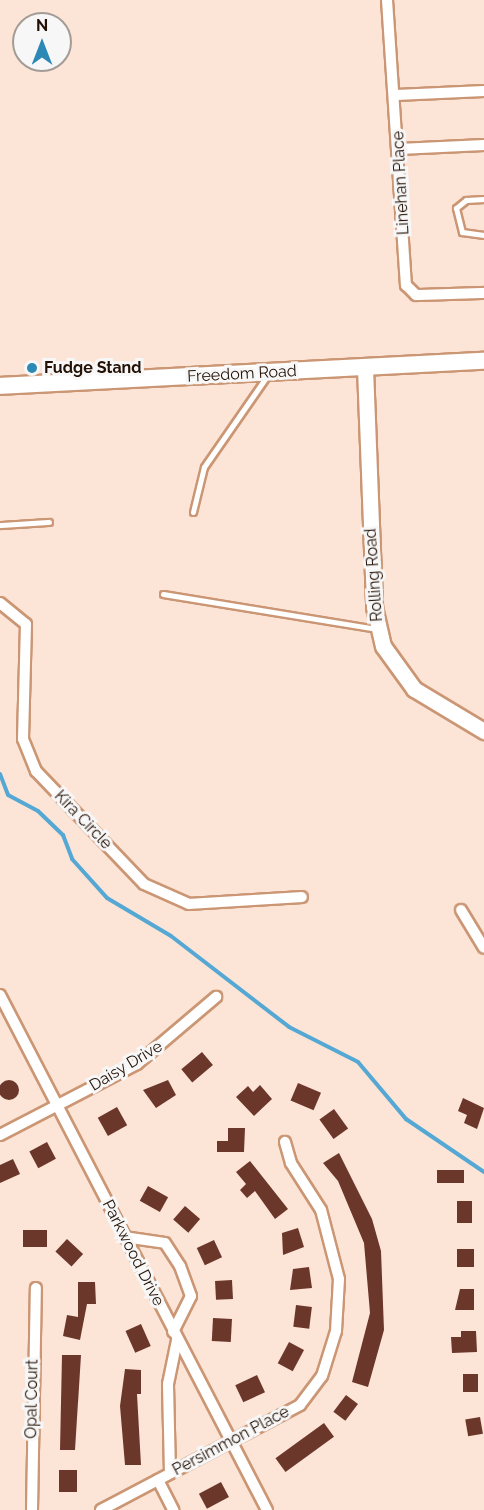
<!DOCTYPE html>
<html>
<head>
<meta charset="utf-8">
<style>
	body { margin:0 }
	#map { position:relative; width:484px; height:1510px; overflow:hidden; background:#fce5d7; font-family:Raleway,sans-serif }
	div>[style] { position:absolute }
	.stream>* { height:4px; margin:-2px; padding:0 2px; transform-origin:2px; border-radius:2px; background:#55a8d3 }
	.building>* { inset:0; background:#6c372b; transform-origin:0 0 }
	.round { border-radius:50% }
	.roads { filter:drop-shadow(2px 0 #cb9674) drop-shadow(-2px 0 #cb9674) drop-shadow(0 2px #cb9674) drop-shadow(0 -2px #cb9674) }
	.lane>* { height:5px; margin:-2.5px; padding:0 2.5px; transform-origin:2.5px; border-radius:2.5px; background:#fff }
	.street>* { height:10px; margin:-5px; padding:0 5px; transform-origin:5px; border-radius:5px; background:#fff }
	.secondary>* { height:15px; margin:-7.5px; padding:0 7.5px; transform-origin:7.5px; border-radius:7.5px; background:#fff }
	.primary>* { height:16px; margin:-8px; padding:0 8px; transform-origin:8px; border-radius:8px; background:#fff }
	.dots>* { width:16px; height:16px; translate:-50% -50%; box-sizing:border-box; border:3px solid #f7f7f7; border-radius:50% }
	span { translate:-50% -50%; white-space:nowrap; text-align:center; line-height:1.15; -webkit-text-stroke:6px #f7f7f7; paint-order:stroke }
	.street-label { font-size:16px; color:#241105 }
	.poi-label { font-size:16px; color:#241105; font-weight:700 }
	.left { translate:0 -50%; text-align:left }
	.north { position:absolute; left:12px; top:12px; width:60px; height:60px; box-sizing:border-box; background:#f7f7f7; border:2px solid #a39b96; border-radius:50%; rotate:0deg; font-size:16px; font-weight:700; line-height:24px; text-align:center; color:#241105 }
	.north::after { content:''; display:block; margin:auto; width:21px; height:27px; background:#2c89b5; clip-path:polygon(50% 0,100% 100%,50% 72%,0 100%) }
</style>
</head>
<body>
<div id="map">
	<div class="stream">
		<i style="left:0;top:774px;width:22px;rotate:69deg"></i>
		<i style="left:8px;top:795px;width:34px;rotate:28deg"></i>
		<i style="left:38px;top:811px;width:35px;rotate:44deg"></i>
		<i style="left:63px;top:835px;width:26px;rotate:69deg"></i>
		<i style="left:72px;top:859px;width:52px;rotate:48.1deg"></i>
		<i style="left:107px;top:898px;width:74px;rotate:30.7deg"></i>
		<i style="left:171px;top:936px;width:149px;rotate:37.6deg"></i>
		<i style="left:289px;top:1027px;width:77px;rotate:26.9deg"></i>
		<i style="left:358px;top:1062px;width:75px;rotate:49.9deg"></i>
		<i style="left:406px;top:1119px;width:94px;rotate:34.2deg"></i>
	</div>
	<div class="building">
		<i style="left:202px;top:1052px;width:17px;height:27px;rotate:50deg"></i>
		<i class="round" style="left:-1px;top:1080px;width:20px;height:20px"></i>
		<i style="clip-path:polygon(168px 1080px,176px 1095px,156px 1108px,143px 1090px)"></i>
		<i style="left:298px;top:1083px;width:25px;height:19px;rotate:23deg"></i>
		<i style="clip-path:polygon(260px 1085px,272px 1099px,254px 1116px,236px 1097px,248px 1086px,253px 1092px)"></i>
		<i style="clip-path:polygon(463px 1098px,484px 1108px,477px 1129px,464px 1123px,467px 1115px,458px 1111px)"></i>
		<i style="left:117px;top:1107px;width:21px;height:22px;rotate:61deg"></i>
		<i style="left:334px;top:1109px;width:24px;height:18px;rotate:54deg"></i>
		<i style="clip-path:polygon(228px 1128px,245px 1128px,244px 1152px,217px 1152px,217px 1141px,228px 1141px)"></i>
		<i style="left:47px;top:1142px;width:19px;height:20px;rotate:62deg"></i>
		<i style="clip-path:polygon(339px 1153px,372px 1219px,381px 1251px,384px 1330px,368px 1387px,352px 1382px,370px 1313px,364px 1243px,338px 1181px,323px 1163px)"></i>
		<i style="clip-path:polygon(13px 1159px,20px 1174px,0 1183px,0 1165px)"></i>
		<i style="clip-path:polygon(250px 1161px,288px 1209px,275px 1219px,255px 1191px,247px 1198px,240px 1190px,246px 1184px,236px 1172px)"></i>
		<i style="left:464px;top:1170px;width:13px;height:27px;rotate:90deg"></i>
		<i style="left:148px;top:1186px;width:23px;height:17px;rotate:29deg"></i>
		<i style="left:457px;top:1201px;width:15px;height:22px"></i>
		<i style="left:185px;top:1206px;width:20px;height:18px;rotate:41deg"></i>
		<i style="clip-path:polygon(298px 1228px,304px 1247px,283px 1255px,282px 1233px)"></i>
		<i style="left:47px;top:1230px;width:17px;height:24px;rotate:90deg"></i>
		<i style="left:67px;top:1239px;width:22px;height:17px;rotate:43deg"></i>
		<i style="left:214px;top:1240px;width:19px;height:19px;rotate:65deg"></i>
		<i style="left:457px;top:1249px;width:17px;height:18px"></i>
		<i style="clip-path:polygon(309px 1267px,312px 1288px,290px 1290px,293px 1269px)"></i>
		<i style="left:232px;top:1280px;width:19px;height:17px;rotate:87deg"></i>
		<i style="clip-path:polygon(78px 1282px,95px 1282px,96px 1304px,87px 1304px,80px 1340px,63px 1336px,67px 1315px,78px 1317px)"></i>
		<i style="clip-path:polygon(460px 1289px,474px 1289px,474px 1310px,455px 1310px)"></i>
		<i style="left:296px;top:1305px;width:16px;height:22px;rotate:7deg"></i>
		<i style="left:213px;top:1318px;width:19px;height:23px;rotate:3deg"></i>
		<i style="left:141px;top:1324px;width:24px;height:17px;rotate:66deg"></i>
		<i style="clip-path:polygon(461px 1331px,476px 1331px,477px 1352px,452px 1353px,451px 1337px,461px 1337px)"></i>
		<i style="left:289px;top:1342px;width:17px;height:24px;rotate:28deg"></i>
		<i style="clip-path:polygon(62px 1355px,81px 1355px,75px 1450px,60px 1450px)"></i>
		<i style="clip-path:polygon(125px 1369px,141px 1370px,141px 1394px,137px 1394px,141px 1465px,125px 1465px,120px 1406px)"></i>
		<i style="left:463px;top:1374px;width:15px;height:18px"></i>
		<i style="left:257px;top:1375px;width:19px;height:24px;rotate:65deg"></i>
		<i style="left:346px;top:1395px;width:15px;height:21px;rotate:37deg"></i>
		<i style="left:480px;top:1417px;width:17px;height:15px;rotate:80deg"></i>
		<i style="left:324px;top:1423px;width:17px;height:60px;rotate:54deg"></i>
		<i style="left:59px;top:1470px;width:18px;height:22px"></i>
		<i style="left:221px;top:1482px;width:17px;height:25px;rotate:62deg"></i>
	</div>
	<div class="roads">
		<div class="lane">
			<i style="left:484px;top:199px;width:18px;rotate:177deg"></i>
			<i style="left:466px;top:200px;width:13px;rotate:141deg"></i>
			<i style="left:456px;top:208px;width:25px;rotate:76deg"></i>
			<i style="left:462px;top:232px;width:22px;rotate:8deg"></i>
			<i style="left:193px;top:512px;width:46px;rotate:-76.3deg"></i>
			<i style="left:204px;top:467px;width:111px;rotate:-55.3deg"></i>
			<i style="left:0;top:525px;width:49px;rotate:-3.5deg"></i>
			<i style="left:163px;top:594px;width:216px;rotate:9.3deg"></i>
		</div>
		<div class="street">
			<i style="left:387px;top:0;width:286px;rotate:86.2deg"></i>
			<i style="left:406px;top:285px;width:14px;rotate:45deg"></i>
			<i style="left:416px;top:295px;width:68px;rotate:-1.7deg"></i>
			<i style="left:396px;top:95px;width:88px;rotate:-2.6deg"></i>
			<i style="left:399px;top:149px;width:85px;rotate:-2.7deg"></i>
			<i style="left:0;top:603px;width:33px;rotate:39deg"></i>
			<i style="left:26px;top:624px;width:115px;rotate:91.5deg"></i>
			<i style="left:23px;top:739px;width:35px;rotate:68deg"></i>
			<i style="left:36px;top:771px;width:156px;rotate:46.3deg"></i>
			<i style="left:144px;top:884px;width:49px;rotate:24deg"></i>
			<i style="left:189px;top:904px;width:113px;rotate:-3.5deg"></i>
			<i style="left:461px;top:910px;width:44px;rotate:58.8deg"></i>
			<i style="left:0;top:995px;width:580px;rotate:62.6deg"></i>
			<i style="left:0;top:1135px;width:154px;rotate:-27.4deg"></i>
			<i style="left:137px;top:1064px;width:104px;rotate:-40.3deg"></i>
			<i style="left:124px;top:1237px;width:41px;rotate:8.3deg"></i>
			<i style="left:165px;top:1243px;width:27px;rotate:57deg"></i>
			<i style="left:180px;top:1266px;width:32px;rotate:70deg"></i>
			<i style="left:191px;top:1296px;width:40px;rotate:116.6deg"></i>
			<i style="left:170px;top:1473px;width:89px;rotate:-91.3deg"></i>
			<i style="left:168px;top:1384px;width:45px;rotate:-78.4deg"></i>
			<i style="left:158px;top:1480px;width:34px;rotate:63deg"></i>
			<i style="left:32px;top:1510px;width:222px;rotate:-89deg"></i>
			<i style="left:101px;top:1510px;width:225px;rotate:-27.8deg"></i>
			<i style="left:300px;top:1405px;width:36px;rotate:-53deg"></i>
			<i style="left:322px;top:1376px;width:47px;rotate:-72.7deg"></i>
			<i style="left:336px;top:1331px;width:52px;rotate:-86.7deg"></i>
			<i style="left:339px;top:1279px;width:71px;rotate:-104.6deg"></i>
			<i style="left:321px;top:1210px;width:56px;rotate:-122.6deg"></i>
			<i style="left:291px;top:1163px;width:22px;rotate:-106deg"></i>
		</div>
		<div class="secondary">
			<i style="left:365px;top:368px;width:239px;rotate:87.8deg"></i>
			<i style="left:374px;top:607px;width:40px;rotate:77deg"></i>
			<i style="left:383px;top:646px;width:53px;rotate:54.2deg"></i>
			<i style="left:414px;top:689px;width:82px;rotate:31deg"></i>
		</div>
		<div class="primary">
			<i style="left:0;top:386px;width:485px;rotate:-3deg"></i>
		</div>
	</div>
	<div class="dots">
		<i style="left:32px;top:368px;background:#2c89b5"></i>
	</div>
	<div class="street-label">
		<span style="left:401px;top:183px;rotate:-93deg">Linehan Place</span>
		<span style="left:242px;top:374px;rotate:-3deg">Freedom Road</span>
		<span style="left:374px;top:575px;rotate:-94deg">Rolling Road</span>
		<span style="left:83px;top:820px;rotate:46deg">Kira Circle</span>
		<span style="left:126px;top:1066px;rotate:-31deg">Daisy Drive</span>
		<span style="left:133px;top:1253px;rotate:63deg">Parkwood Drive</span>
		<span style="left:32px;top:1399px;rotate:-89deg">Opal Court</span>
		<span style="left:231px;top:1441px;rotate:-28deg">Persimmon Place</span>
	</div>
	<div class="poi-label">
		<span class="left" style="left:44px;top:368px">Fudge Stand</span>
	</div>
	<div class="north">N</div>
</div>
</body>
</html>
